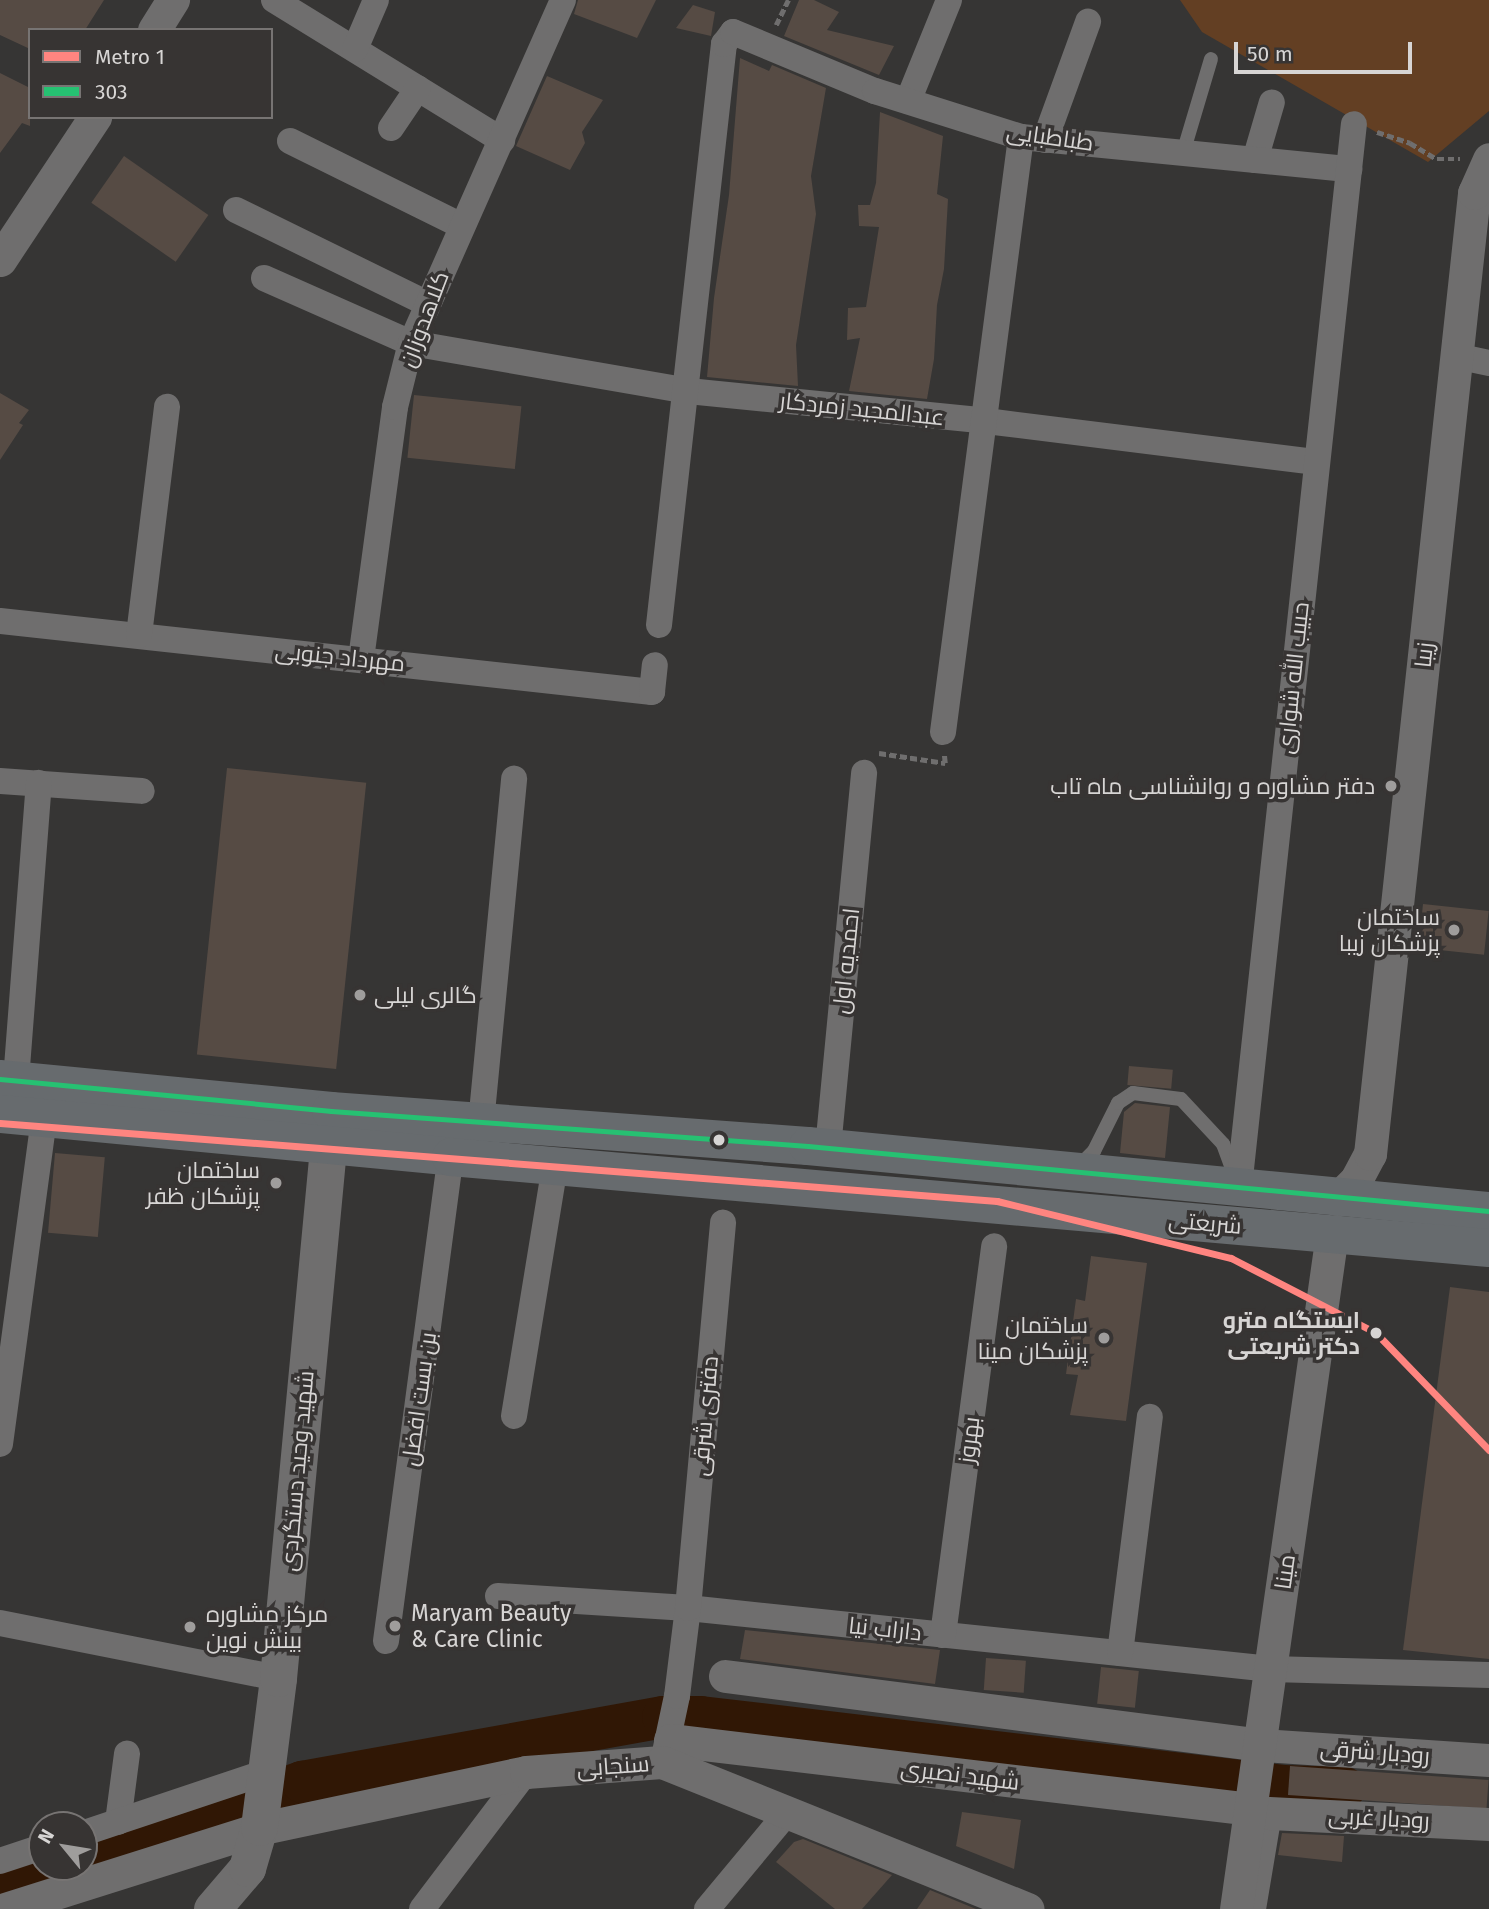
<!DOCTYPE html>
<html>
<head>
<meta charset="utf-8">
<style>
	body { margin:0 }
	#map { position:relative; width:1489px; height:1909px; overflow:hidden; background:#363534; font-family:"Fira Sans",Cairo,sans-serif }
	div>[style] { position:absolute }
	.green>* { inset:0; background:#633f23 }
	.river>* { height:42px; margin:-21px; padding:0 21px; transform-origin:21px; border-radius:21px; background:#301705 }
	.building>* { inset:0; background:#564b44; transform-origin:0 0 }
	.path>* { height:4.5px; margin-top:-2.25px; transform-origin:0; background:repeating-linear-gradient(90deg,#6f6e6e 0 7px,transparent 0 10.5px) }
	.service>* { height:14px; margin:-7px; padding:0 7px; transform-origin:7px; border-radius:7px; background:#6f6e6e }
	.minor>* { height:26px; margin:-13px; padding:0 13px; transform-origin:13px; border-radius:13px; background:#6f6e6e }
	.tertiary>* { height:33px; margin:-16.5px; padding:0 16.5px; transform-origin:16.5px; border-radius:16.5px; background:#6f6e6e }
	.secondary>* { height:37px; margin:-18.5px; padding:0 18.5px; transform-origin:18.5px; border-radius:18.5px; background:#6f6e6e }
	.primary>* { height:38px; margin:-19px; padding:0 19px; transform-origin:19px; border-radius:19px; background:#676b6e }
	.bus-1>* { height:5px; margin:-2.5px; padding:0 2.5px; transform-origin:2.5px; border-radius:2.5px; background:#26c172 }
	.metro-1>* { height:7px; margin:-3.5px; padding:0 3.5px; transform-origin:3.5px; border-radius:3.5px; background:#ff8580 }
	.dots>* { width:19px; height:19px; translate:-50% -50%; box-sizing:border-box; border:4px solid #373433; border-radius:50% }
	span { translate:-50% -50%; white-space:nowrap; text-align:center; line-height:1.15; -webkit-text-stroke:7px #373433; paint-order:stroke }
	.street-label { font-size:23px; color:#d7d5d4 }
	.poi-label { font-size:23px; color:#d7d5d4 }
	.right { translate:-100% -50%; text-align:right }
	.left { translate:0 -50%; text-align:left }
	.stop-label { font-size:23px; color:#d7d5d4; font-weight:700 }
	.legend { position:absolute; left:28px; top:28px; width:245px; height:91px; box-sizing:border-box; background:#373433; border:2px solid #777473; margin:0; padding:9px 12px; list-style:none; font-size:21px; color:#d7d5d4 }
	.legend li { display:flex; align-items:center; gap:14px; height:35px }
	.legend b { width:35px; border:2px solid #777473 }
	.north { position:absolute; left:28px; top:1811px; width:70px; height:70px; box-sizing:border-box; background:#373433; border:2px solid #777473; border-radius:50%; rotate:300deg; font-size:19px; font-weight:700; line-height:28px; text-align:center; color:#d7d5d4 }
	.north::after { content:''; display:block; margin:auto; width:24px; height:32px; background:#9f9d9c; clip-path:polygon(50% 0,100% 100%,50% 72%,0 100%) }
	.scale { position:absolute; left:1234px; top:42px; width:178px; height:32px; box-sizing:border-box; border:4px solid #d7d5d4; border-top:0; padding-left:9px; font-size:21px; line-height:24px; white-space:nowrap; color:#d7d5d4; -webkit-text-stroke:5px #373433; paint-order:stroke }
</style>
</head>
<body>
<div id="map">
	<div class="green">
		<i style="clip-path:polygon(1180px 0,1489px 0,1489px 111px,1428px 162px,1202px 32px)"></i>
	</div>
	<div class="river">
		<i style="left:84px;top:1857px;width:231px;rotate:-19deg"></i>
		<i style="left:302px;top:1782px;width:367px;rotate:-10.2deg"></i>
		<i style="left:663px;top:1717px;width:38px"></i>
		<i style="left:701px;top:1717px;width:586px;rotate:6.76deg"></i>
		<i style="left:1283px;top:1786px;width:62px;rotate:1.8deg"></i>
		<i style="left:0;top:1886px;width:58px;rotate:-19.1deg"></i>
	</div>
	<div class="building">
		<i style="clip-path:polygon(0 0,104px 0,85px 30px,30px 30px,30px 49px,0 35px)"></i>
		<i style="clip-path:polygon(578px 0,656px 0,637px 38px,574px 14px)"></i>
		<i style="clip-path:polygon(799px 0,814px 0,839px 12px,827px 30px,894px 46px,879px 75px,784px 36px)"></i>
		<i style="clip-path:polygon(693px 5px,715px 12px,711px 36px,676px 28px)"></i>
		<i style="clip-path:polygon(740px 58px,769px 71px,772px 65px,826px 88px,811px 176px,816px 214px,796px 345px,798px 386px,707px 377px,714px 298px,729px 195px)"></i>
		<i style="clip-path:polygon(0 73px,30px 88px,30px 126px,22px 123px,0 153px)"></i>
		<i style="clip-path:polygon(547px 76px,603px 100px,582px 132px,585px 143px,570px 170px,516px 146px)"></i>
		<i style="clip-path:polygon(880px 112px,943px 136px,937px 194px,948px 199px,944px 269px,937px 305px,934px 359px,927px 399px,849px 391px,860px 338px,847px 340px,848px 308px,866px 307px,879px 227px,859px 226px,858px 205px,870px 205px,876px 183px)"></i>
		<i style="left:124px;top:156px;width:103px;height:57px;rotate:35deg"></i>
		<i style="clip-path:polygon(0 393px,29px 410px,19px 423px,23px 425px,0 460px)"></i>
		<i style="left:414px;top:395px;width:108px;height:63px;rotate:6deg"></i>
		<i style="left:227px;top:768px;width:140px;height:288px;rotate:6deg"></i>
		<i style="left:1423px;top:904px;width:66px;height:44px;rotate:6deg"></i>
		<i style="left:1129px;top:1066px;width:44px;height:19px;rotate:5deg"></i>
		<i style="clip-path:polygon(1135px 1103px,1170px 1107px,1165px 1158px,1120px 1153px,1124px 1112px)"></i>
		<i style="left:55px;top:1153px;width:50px;height:80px;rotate:5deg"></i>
		<i style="clip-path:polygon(1091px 1256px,1147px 1263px,1126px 1421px,1070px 1415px,1078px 1375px,1066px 1374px,1076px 1299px,1085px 1301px)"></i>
		<i style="clip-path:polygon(1450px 1287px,1489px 1292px,1489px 1659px,1403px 1650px)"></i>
		<i style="clip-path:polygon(745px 1630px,940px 1650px,935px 1684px,740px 1659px)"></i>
		<i style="left:986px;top:1658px;width:40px;height:32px;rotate:4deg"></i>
		<i style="left:1101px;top:1667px;width:38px;height:37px;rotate:6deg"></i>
		<i style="left:1290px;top:1766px;width:199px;height:29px;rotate:4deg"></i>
		<i style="clip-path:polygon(962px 1812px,1021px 1820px,1014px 1869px,956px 1846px)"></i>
		<i style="clip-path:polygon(1282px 1833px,1344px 1836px,1342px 1862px,1278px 1855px)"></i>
		<i style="clip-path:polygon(803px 1839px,892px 1875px,862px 1909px,835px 1909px,776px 1862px,794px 1842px)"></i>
		<i style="clip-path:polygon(930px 1890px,976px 1909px,917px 1909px)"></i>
	</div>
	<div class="path">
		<i style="left:776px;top:25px;width:28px;rotate:-64deg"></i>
		<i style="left:1377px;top:132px;width:35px;rotate:18deg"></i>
		<i style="left:1410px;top:143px;width:31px;rotate:31deg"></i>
		<i style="left:1437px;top:159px;width:23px"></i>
		<i style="left:879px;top:753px;width:67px;rotate:8.6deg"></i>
		<i style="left:945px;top:763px;width:9px;rotate:-96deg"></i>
	</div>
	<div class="service">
		<i style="left:1183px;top:153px;width:98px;rotate:-73.4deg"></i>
		<i style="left:1078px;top:1167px;width:23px;rotate:-45deg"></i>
		<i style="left:1094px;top:1151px;width:54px;rotate:-63.4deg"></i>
		<i style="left:1118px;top:1103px;width:18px;rotate:-34deg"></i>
		<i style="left:1133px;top:1093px;width:48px;rotate:7.1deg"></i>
		<i style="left:1181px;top:1099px;width:62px;rotate:47deg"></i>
		<i style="left:1223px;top:1144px;width:40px;rotate:69.8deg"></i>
	</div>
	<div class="minor">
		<i style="left:274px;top:0;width:268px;rotate:31.6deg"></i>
		<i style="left:355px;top:49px;width:53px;rotate:-66.8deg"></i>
		<i style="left:908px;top:101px;width:109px;rotate:-67.9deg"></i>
		<i style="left:391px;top:128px;width:48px;rotate:-56deg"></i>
		<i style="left:1045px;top:140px;width:126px;rotate:-70deg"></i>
		<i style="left:290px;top:141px;width:192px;rotate:26.3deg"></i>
		<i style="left:1255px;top:160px;width:60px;rotate:-73.7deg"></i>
		<i style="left:236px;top:210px;width:214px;rotate:26.1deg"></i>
		<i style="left:264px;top:278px;width:161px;rotate:23.9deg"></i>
		<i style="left:411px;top:343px;width:281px;rotate:9.8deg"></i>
		<i style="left:688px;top:391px;width:300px;rotate:5.7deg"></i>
		<i style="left:986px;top:421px;width:333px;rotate:7.1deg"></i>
		<i style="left:1456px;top:356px;width:34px;rotate:12deg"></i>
		<i style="left:0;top:621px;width:656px;rotate:6.21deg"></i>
		<i style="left:652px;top:692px;width:27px;rotate:-84deg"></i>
		<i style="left:659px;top:625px;width:585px;rotate:-83.62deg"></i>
		<i style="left:724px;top:44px;width:15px;rotate:-53deg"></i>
		<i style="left:733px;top:32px;width:154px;rotate:22.6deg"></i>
		<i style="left:875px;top:91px;width:153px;rotate:17.5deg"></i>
		<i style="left:1021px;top:137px;width:330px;rotate:5.6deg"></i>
		<i style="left:139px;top:635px;width:230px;rotate:-83deg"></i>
		<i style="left:361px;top:659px;width:254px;rotate:-82.3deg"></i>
		<i style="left:395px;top:407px;width:66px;rotate:-76deg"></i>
		<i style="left:411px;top:343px;width:375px;rotate:-66.1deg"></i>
		<i style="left:943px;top:732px;width:600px;rotate:-82.53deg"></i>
		<i style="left:0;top:781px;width:142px;rotate:4deg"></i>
		<i style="left:16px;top:1080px;width:298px;rotate:-85.6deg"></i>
		<i style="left:481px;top:1123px;width:346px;rotate:-84.5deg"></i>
		<i style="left:828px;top:1148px;width:377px;rotate:-84.5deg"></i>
		<i style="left:1239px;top:1187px;width:1069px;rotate:-83.83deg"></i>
		<i style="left:514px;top:1416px;width:253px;rotate:-80.7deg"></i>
		<i style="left:0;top:1444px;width:329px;rotate:-82.3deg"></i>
		<i style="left:498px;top:1596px;width:190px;rotate:3.6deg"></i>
		<i style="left:688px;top:1608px;width:586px;rotate:5.97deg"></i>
		<i style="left:1271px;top:1669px;width:218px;rotate:1.6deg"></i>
		<i style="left:0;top:1623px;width:283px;rotate:11.2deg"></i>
		<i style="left:943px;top:1635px;width:392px;rotate:-82.5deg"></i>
		<i style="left:386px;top:1641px;width:488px;rotate:-82.4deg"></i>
		<i style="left:1120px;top:1653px;width:238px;rotate:-82.8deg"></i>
		<i style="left:664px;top:1757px;width:62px;rotate:-78deg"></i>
		<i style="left:677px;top:1696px;width:89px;rotate:-82.9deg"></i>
		<i style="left:688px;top:1608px;width:387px;rotate:-84.8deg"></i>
		<i style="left:118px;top:1822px;width:69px;rotate:-82.5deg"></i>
		<i style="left:84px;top:1833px;width:192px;rotate:-18.5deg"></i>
		<i style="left:0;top:1861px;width:44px;rotate:-18.4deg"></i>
		<i style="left:422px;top:1909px;width:172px;rotate:-52.8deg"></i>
		<i style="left:707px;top:1909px;width:125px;rotate:-50.2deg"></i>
		<i style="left:1253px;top:1909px;width:97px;rotate:-80.5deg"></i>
	</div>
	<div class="tertiary">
		<i style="left:154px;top:30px;width:36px;rotate:-58deg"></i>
		<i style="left:0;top:260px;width:172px;rotate:-56.4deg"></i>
		<i style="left:1337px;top:1199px;width:27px;rotate:-45deg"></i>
		<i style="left:1356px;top:1180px;width:30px;rotate:-62deg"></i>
		<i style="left:1370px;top:1154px;width:967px;rotate:-83.82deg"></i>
		<i style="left:1474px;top:193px;width:37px;rotate:-66deg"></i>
		<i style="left:725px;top:1676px;width:540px;rotate:7.34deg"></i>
		<i style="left:1261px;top:1745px;width:228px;rotate:3.8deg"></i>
		<i style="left:670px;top:1740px;width:584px;rotate:6.78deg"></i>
		<i style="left:1269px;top:1813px;width:220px;rotate:2.9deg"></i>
		<i style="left:5px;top:1909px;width:265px;rotate:-17.5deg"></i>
		<i style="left:258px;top:1829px;width:274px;rotate:-12deg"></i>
		<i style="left:526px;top:1772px;width:136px;rotate:-4.2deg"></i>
		<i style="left:662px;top:1762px;width:394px;rotate:21.9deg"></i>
		<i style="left:1236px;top:1909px;width:682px;rotate:-81.91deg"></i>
	</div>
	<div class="secondary">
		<i style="left:212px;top:1909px;width:54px;rotate:-49.5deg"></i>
		<i style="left:247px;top:1868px;width:43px;rotate:-73.7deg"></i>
		<i style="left:259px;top:1827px;width:150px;rotate:-82.7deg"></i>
		<i style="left:278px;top:1678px;width:564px;rotate:-84.61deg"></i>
	</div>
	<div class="primary">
		<i style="left:0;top:1079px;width:333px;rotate:5.5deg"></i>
		<i style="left:331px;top:1111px;width:478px;rotate:4.2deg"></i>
		<i style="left:808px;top:1146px;width:684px;rotate:5.45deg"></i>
		<i style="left:0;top:1114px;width:453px;rotate:5.4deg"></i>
		<i style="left:451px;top:1157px;width:1042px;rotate:5.01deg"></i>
	</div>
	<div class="bus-1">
		<i style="left:0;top:1079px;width:333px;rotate:5.5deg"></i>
		<i style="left:331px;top:1111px;width:478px;rotate:4.2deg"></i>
		<i style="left:808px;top:1146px;width:684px;rotate:5.45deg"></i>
	</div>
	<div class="metro-1">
		<i style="left:0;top:1123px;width:1000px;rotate:4.47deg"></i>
		<i style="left:997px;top:1201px;width:241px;rotate:13.7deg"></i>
		<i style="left:1231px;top:1258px;width:163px;rotate:27.3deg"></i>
		<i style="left:1376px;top:1333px;width:163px;rotate:46deg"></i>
	</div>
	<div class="dots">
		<i style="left:1391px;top:786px;background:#9f9d9c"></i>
		<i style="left:1454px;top:930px;background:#9f9d9c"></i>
		<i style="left:360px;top:995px;background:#9f9d9c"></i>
		<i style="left:719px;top:1140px;background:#d7d5d4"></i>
		<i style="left:276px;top:1183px;background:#9f9d9c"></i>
		<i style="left:1376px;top:1333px;background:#d7d5d4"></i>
		<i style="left:1104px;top:1338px;background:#9f9d9c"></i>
		<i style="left:395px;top:1626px;background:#9f9d9c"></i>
		<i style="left:190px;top:1627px;background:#9f9d9c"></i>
	</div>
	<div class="street-label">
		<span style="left:1050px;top:137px;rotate:8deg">طباطبایی</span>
		<span style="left:424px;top:319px;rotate:-69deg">کلاهدوزان</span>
		<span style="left:862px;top:409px;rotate:6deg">عبدالمجید زمردکار</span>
		<span style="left:1424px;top:655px;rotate:-84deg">زیبا</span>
		<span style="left:340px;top:657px;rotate:6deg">مهرداد جنوبی</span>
		<span style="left:1293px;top:678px;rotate:-84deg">حبیب الله شواری</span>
		<span style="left:846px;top:961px;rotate:-84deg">احمدیه اول</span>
		<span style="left:1205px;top:1223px;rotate:5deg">شریعتی</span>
		<span style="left:419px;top:1399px;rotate:-82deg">بن بست افضل</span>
		<span style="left:705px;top:1416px;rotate:-85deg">دفتری شرقی</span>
		<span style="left:969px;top:1440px;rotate:-83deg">بهروز</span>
		<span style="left:297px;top:1471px;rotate:-85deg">شهید وحید دستگردی</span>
		<span style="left:1285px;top:1572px;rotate:-82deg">مینا</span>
		<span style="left:885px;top:1629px;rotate:6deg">داراب نیا</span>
		<span style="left:1375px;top:1752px;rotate:4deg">رودبار شرقی</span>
		<span style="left:613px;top:1766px;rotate:-4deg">سنجابی</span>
		<span style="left:960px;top:1775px;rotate:7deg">شهید نصیری</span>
		<span style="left:1379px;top:1818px;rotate:3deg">رودبار غربی</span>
	</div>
	<div class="poi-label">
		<span class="right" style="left:1375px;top:786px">دفتر مشاوره و روانشناسی ماه تاب</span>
		<span class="right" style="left:1440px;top:930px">ساختمان<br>پزشکان زیبا</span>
		<span class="left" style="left:374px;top:995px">گالری لیلی</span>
		<span class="right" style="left:260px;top:1183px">ساختمان<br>پزشکان ظفر</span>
		<span class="right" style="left:1088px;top:1338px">ساختمان<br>پزشكان مينا</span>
		<span class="left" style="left:411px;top:1626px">Maryam Beauty<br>&amp; Care Clinic</span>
		<span class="left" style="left:206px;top:1627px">مرکز مشاوره<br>بینش نوین</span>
	</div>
	<div class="stop-label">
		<span class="right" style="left:1360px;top:1333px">ایستگاه مترو<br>دکتر شریعتی</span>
	</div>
	<ul class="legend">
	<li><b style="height:9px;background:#ff8580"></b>Metro 1</li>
	<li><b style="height:9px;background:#26c172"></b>303</li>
	</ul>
	<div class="north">N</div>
	<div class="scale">50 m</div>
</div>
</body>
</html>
